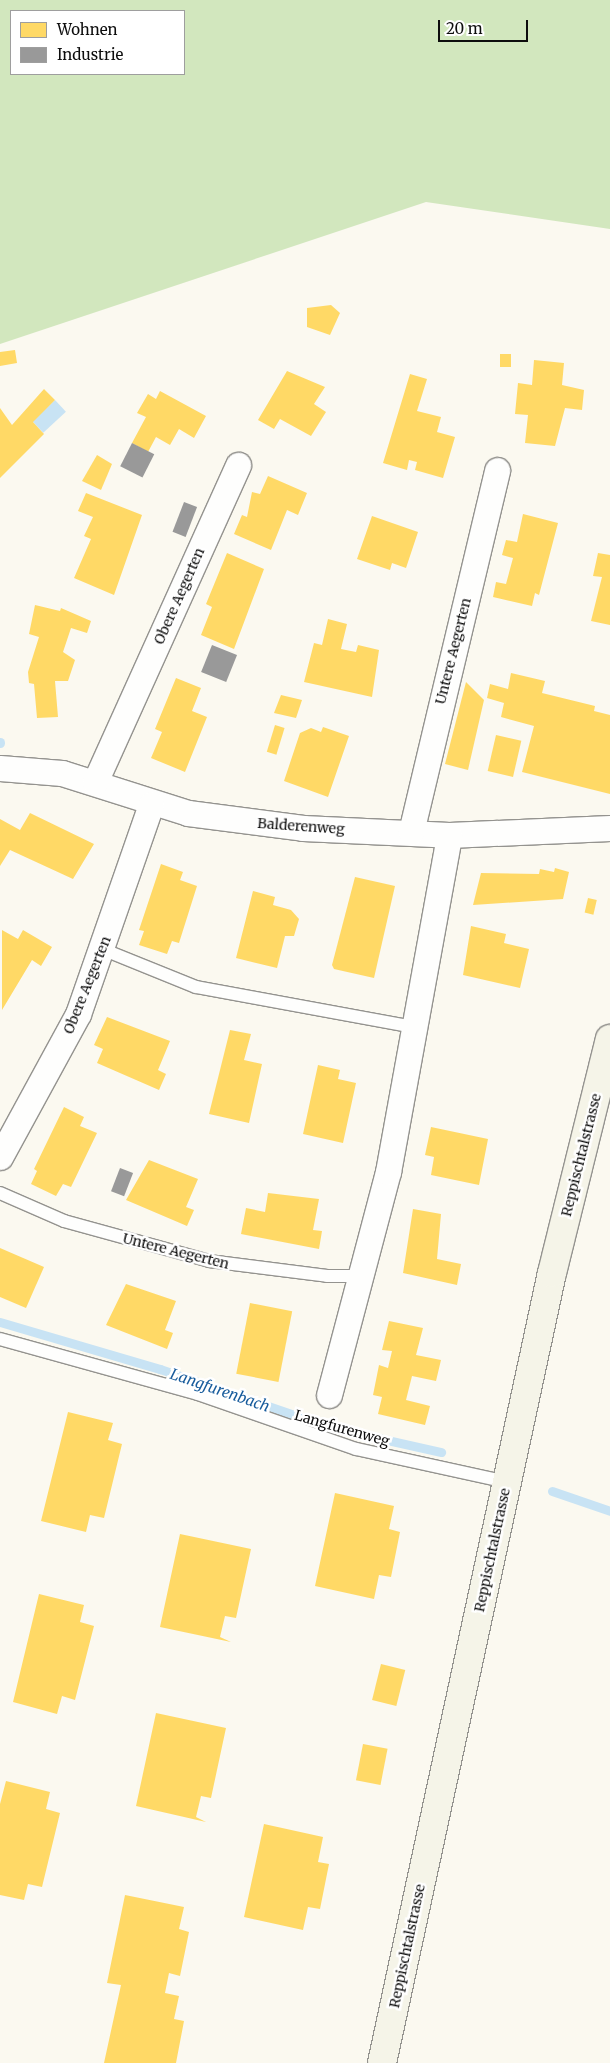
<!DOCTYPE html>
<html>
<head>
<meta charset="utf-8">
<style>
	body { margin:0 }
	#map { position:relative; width:610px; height:2063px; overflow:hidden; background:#fbf9f0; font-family:Merriweather,serif }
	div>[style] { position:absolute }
	.forest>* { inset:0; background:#d2e7be }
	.water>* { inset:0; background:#c8e3f4; transform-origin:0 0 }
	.homes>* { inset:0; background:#ffd966; transform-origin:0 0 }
	.industry>* { inset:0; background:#999; transform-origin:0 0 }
	.stream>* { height:9px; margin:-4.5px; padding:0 4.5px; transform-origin:4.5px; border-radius:4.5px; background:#c8e3f4 }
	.roads { filter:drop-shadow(1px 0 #94938f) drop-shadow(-1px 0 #94938f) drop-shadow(0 1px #94938f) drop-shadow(0 -1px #94938f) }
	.service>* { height:12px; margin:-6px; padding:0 6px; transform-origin:6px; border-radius:6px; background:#fefefd }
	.minor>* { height:25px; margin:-12.5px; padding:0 12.5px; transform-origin:12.5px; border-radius:12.5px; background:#fefefd }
	.secondary>* { height:28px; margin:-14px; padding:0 14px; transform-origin:14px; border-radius:14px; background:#f5f4e8 }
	span { translate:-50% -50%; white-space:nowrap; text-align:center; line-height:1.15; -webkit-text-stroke:5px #fff; paint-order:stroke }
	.street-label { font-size:14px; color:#0d0d0d }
	.water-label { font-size:15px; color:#185c9c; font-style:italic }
	.legend { position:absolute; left:10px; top:10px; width:175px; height:65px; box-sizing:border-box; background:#fff; border:1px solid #9e9e9e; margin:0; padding:6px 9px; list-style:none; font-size:15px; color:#0d0d0d }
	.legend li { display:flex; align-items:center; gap:10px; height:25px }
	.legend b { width:25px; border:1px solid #9e9e9e }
	.scale { position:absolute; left:438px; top:20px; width:90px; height:22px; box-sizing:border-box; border:2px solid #0d0d0d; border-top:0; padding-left:6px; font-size:15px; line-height:18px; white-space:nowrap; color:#0d0d0d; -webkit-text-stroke:4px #fff; paint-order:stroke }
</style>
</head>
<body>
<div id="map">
	<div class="forest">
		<i style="clip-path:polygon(evenodd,0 0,610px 0,610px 229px,426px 202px,0 344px,0 0,11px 11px,184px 11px,184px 74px,11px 74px,11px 11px)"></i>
	</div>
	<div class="water">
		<i style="left:55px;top:400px;width:16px;height:31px;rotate:47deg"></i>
	</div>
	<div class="homes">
		<i style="clip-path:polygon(331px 305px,340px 313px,330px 335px,307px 327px,307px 308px)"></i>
		<i style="clip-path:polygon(15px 350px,17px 363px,0 366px,0 352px)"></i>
		<i style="left:511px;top:354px;width:13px;height:11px;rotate:90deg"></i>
		<i style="clip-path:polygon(534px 360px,564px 363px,562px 385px,584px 390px,582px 410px,565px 408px,555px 446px,525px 443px,528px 415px,515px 414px,518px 383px,532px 385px)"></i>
		<i style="clip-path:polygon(287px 371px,325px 387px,314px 404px,326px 412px,311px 436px,280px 419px,274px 429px,258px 420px)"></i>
		<i style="clip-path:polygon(410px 374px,427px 379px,417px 411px,441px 417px,437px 432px,455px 437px,443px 478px,415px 470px,417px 462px,409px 460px,407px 470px,383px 463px)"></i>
		<i style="clip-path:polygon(44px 389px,55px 400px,33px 422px,44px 434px,0 478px,0 408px,12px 425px)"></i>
		<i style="clip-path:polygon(160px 391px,206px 416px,194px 438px,179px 429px,170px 445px,156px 437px,148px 452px,132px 443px,146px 417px,137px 413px,148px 394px,156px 399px)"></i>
		<i style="clip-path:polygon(97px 455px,112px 464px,101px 490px,82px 481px)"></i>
		<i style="clip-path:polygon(268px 476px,307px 493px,298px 515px,287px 510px,271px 550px,234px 534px,242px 515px,247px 517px,252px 492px,260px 494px)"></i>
		<i style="clip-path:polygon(86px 493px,142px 515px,114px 595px,74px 578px,91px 539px,84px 536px,93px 517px,78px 511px)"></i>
		<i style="clip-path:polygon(523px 514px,558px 523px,539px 595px,535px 593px,532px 606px,493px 597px,496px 582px,506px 584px,513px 558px,502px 555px,506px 540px,517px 542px)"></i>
		<i style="clip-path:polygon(372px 516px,418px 532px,406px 568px,392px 563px,390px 570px,357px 559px)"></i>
		<i style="clip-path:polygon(227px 553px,264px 569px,234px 649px,201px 635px,212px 607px,206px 604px)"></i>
		<i style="clip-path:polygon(598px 553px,610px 555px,610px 625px,591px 621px,602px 577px,593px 576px)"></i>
		<i style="clip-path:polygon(35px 605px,60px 611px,61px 608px,91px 621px,87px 633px,71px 628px,63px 652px,75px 660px,68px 681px,55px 681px,58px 717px,37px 718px,34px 684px,29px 683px,28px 672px,39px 637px,29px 634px)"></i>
		<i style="clip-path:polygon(328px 619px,347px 624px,341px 649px,356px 652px,358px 645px,379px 650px,372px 697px,304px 682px,314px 643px,322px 645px)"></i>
		<i style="clip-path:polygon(511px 673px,545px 681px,542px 693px,595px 706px,594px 711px,610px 715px,610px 794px,522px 772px,534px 726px,501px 717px,504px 703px,487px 698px,490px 684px,508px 689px)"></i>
		<i style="clip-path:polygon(176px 678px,201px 688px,192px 711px,207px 717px,185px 772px,151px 758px,162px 732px,155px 729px)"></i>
		<i style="clip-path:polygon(466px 682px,484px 700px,468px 770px,445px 764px)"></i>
		<i style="clip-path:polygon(281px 695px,302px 700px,296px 718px,274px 713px)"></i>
		<i style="left:275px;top:725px;width:10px;height:28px;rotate:17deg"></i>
		<i style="clip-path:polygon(323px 727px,349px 736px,328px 797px,284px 781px,300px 733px,311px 728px,321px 732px)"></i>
		<i style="left:496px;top:735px;width:26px;height:37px;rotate:13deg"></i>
		<i style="clip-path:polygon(30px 813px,94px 844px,73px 879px,10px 850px,0 866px,0 819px,20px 830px)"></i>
		<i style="clip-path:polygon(161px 864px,183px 872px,180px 880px,197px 886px,179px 943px,172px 941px,167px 954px,139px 945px,144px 931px,139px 930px)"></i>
		<i style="clip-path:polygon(555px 868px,569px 872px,563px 899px,473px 905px,481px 873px,539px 874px,540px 869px,554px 872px)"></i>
		<i style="clip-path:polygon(355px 877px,395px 886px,374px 978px,334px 969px,332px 965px)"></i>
		<i style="clip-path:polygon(253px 891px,275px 897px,273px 905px,291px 910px,299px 919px,294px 936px,285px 936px,277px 968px,236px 958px)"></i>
		<i style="left:588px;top:898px;width:9px;height:15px;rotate:13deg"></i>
		<i style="clip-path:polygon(471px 926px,506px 934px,504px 943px,529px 949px,520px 988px,463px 975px)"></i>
		<i style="clip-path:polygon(2px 930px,18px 939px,23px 930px,52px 947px,41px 966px,32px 960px,2px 1010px)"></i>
		<i style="clip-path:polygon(107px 1017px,170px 1041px,158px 1070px,166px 1074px,159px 1090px,97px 1063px,103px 1049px,94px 1045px)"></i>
		<i style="clip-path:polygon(230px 1030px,251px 1034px,244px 1060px,262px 1064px,249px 1123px,209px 1114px)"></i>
		<i style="clip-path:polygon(318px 1065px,340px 1070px,338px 1079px,356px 1083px,343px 1143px,303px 1134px)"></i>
		<i style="clip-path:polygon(64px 1107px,84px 1117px,80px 1126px,97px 1133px,71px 1187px,63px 1184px,56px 1196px,31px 1184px,37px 1171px,34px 1169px)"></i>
		<i style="clip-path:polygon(431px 1127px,488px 1139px,479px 1185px,431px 1175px,434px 1157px,425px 1155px)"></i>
		<i style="clip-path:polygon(149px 1160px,198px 1179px,186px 1207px,194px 1210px,187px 1226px,126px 1200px)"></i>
		<i style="clip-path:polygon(268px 1193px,319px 1199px,313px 1230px,322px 1231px,319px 1249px,241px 1234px,246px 1208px,265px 1212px)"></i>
		<i style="clip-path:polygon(413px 1209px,441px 1214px,437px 1259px,461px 1264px,457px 1285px,403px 1273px)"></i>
		<i style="clip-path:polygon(0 1248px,44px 1267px,26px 1308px,0 1297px)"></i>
		<i style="clip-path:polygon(126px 1284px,176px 1301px,165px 1330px,173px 1333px,167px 1349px,106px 1325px)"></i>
		<i style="left:250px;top:1303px;width:43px;height:72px;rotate:11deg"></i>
		<i style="clip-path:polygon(389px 1321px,423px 1328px,416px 1355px,441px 1360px,436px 1381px,412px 1376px,406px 1400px,430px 1406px,425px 1425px,378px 1414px,382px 1397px,373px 1395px,379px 1365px,388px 1368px,392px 1351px,382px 1350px)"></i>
		<i style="clip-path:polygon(68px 1412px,113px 1423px,108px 1440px,122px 1444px,104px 1518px,90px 1515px,86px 1532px,41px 1521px)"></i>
		<i style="clip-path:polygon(335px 1493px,394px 1506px,389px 1529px,400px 1532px,391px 1577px,379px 1575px,374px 1599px,315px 1586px)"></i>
		<i style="clip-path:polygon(180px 1534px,251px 1549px,236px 1618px,225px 1616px,220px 1637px,231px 1642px,160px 1627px)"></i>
		<i style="clip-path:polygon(39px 1594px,84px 1605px,80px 1622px,94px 1626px,75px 1700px,62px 1696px,57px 1714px,13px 1702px)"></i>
		<i style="left:381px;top:1664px;width:25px;height:37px;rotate:14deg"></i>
		<i style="clip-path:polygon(156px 1713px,226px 1728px,211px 1798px,201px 1796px,196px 1817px,206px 1822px,136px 1806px)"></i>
		<i style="left:363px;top:1744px;width:25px;height:37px;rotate:11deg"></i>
		<i style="clip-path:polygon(6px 1781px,50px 1792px,46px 1809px,60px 1813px,42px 1887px,28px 1884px,24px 1900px,0 1895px,0 1804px)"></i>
		<i style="clip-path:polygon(264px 1824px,323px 1837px,318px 1862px,329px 1864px,320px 1909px,308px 1907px,303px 1930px,244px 1917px)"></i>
		<i style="clip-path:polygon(125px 1895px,184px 1907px,179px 1929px,189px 1932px,180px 1976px,169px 1973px,165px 1993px,179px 1996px,174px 2019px,184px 2021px,176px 2063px,104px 2063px,121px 1985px,107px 1983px)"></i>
	</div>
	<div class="industry">
		<i style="left:132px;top:443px;width:25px;height:26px;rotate:27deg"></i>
		<i style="left:184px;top:502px;width:14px;height:32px;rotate:21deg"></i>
		<i style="left:212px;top:645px;width:27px;height:29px;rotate:22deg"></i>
		<i style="left:120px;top:1168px;width:14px;height:25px;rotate:21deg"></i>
	</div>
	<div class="stream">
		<i style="left:0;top:742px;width:1px;rotate:90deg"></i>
		<i style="left:0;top:1322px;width:167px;rotate:16.4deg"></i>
		<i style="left:160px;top:1369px;width:179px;rotate:18.9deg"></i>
		<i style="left:329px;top:1427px;width:115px;rotate:12.6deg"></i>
		<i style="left:552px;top:1491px;width:61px;rotate:19deg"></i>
	</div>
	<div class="roads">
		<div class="service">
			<i style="left:102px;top:949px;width:101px;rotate:22deg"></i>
			<i style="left:196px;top:987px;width:223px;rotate:10.4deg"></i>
			<i style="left:0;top:1193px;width:70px;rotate:23.6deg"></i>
			<i style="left:64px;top:1221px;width:150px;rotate:15.4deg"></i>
			<i style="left:209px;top:1261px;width:119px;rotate:7.2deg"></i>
			<i style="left:327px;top:1276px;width:33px"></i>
			<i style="left:0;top:1339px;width:205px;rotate:15.5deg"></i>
			<i style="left:198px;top:1394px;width:167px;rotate:19.2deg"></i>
			<i style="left:356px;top:1449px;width:155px;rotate:12.3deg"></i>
		</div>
		<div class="minor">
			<i style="left:0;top:768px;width:62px;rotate:4.6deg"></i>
			<i style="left:62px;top:773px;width:132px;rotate:17.6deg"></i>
			<i style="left:188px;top:813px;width:116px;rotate:7.4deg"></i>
			<i style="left:303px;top:828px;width:146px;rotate:2.7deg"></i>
			<i style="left:449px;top:835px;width:161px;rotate:-2.5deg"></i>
			<i style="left:95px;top:782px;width:348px;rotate:-65.7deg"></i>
			<i style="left:411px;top:832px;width:372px;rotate:-76.6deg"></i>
			<i style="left:0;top:1157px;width:163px;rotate:-61.4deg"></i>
			<i style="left:78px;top:1014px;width:222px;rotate:-70.8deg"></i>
			<i style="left:329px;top:1395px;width:231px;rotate:-75.2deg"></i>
			<i style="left:388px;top:1172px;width:342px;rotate:-79.7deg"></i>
		</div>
		<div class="secondary">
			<i style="left:382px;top:2063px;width:808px;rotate:-77.86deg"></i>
			<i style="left:552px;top:1273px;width:241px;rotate:-76.1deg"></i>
		</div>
	</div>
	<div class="street-label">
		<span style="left:179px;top:596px;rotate:-66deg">Obere Aegerten</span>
		<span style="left:453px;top:651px;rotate:-76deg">Untere Aegerten</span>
		<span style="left:301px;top:826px;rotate:4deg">Balderenweg</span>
		<span style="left:87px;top:985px;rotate:-68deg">Obere Aegerten</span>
		<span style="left:581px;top:1155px;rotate:-76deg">Reppischtalstrasse</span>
		<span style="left:176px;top:1251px;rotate:14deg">Untere Aegerten</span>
		<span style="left:342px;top:1428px;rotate:16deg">Langfurenweg</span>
		<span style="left:492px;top:1550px;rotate:-78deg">Reppischtalstrasse</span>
		<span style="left:407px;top:1946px;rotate:-78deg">Reppischtalstrasse</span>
	</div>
	<div class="water-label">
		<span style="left:220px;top:1390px;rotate:19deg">Langfurenbach</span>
	</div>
	<ul class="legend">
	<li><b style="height:14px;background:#ffd966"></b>Wohnen</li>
	<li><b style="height:14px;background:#999"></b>Industrie</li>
	</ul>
	<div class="scale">20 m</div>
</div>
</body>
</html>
